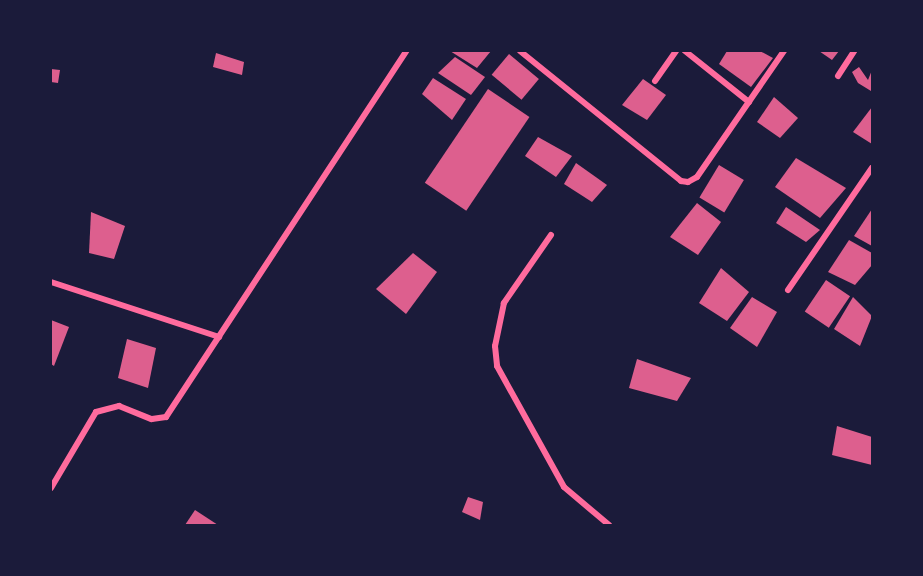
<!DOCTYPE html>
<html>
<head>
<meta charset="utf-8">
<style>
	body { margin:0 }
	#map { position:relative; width:923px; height:576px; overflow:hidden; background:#1b1b3a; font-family:"Playfair Display",serif }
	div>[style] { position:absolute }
	.building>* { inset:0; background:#dd5f8e; transform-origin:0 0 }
	.minor>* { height:6px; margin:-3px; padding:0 3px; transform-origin:3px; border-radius:3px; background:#ff6b9d }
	span { translate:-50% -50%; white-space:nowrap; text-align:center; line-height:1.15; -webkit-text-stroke:7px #1b1b3a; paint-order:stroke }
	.frame { position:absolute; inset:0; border:52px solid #1b1b3a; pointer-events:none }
</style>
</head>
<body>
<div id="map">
	<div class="building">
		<i style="clip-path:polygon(450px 51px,491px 51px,477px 68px)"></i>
		<i style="clip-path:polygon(727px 51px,760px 51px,773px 58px,751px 87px,719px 64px)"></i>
		<i style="clip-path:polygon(819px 51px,839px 51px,832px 60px)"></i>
		<i style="clip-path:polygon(216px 53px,244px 62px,242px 75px,213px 67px)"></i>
		<i style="left:509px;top:54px;width:39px;height:27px;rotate:40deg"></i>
		<i style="clip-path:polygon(455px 57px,485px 77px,471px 95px,438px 73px)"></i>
		<i style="clip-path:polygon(859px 67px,868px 80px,872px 70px,871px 91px,858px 83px,852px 72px)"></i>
		<i style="clip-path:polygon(51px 69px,60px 70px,58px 83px,51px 82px)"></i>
		<i style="clip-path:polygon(433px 78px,466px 99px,452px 120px,422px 94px)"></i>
		<i style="clip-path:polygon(643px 79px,666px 95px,647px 120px,622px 105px)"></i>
		<i style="left:488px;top:89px;width:50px;height:113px;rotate:34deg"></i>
		<i style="clip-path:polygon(774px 97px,798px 118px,780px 138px,757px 122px)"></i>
		<i style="clip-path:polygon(872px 107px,872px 144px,853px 132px)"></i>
		<i style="clip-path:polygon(538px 137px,572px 156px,556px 177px,525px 156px)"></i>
		<i style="clip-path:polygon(796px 158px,846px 188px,820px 218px,775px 187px)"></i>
		<i style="clip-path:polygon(576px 163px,607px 185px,592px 202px,564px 184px)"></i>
		<i style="left:719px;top:165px;width:29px;height:38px;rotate:31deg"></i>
		<i style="clip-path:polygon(697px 203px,721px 222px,698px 255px,670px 237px)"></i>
		<i style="clip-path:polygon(786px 207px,820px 230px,806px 242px,776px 223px)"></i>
		<i style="clip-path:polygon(872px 209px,872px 246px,854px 236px)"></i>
		<i style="clip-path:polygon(91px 212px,125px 226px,114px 259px,89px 253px)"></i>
		<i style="clip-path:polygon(849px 240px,872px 253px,872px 265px,855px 285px,828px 272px)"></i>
		<i style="clip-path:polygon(413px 253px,437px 272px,406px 314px,376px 289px)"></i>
		<i style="clip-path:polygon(721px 268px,749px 292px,727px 321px,699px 303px)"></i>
		<i style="left:826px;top:280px;width:29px;height:38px;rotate:34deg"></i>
		<i style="clip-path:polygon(752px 297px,777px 312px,757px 347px,730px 328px)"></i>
		<i style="clip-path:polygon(853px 297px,872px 316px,860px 346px,834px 329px)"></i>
		<i style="clip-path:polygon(51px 320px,69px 327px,54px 366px,51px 364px)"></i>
		<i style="clip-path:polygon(127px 339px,156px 348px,148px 388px,118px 378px)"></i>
		<i style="clip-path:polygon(637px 359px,691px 378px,677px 401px,629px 388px)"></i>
		<i style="clip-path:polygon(837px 426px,872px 437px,872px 465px,832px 455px)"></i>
		<i style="clip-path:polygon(468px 497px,483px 502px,480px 520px,462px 512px)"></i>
		<i style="clip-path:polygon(195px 510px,218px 525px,185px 525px)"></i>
	</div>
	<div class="minor">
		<i style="left:520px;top:51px;width:207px;rotate:38.9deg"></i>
		<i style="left:681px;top:181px;width:7px;rotate:8deg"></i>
		<i style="left:688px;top:182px;width:10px;rotate:-29deg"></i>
		<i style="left:697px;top:177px;width:153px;rotate:-55.4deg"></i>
		<i style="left:685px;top:51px;width:82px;rotate:38.6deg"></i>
		<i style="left:838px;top:76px;width:30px;rotate:-57deg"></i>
		<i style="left:655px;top:81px;width:37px;rotate:-55deg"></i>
		<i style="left:551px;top:235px;width:83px;rotate:124.7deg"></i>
		<i style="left:504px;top:303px;width:44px;rotate:101.8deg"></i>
		<i style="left:495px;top:346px;width:20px;rotate:84deg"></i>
		<i style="left:497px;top:366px;width:138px;rotate:61deg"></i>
		<i style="left:564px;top:487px;width:59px;rotate:40.2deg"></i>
		<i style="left:51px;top:282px;width:177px;rotate:18.1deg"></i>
		<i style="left:788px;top:290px;width:148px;rotate:-55.5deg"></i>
		<i style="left:51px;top:488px;width:88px;rotate:-59.4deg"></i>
		<i style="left:96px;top:412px;width:24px;rotate:-15deg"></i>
		<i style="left:119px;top:406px;width:35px;rotate:22deg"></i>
		<i style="left:152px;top:419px;width:14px;rotate:-8deg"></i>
		<i style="left:166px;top:417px;width:438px;rotate:-56.7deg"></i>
	</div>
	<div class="frame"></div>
</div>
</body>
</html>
